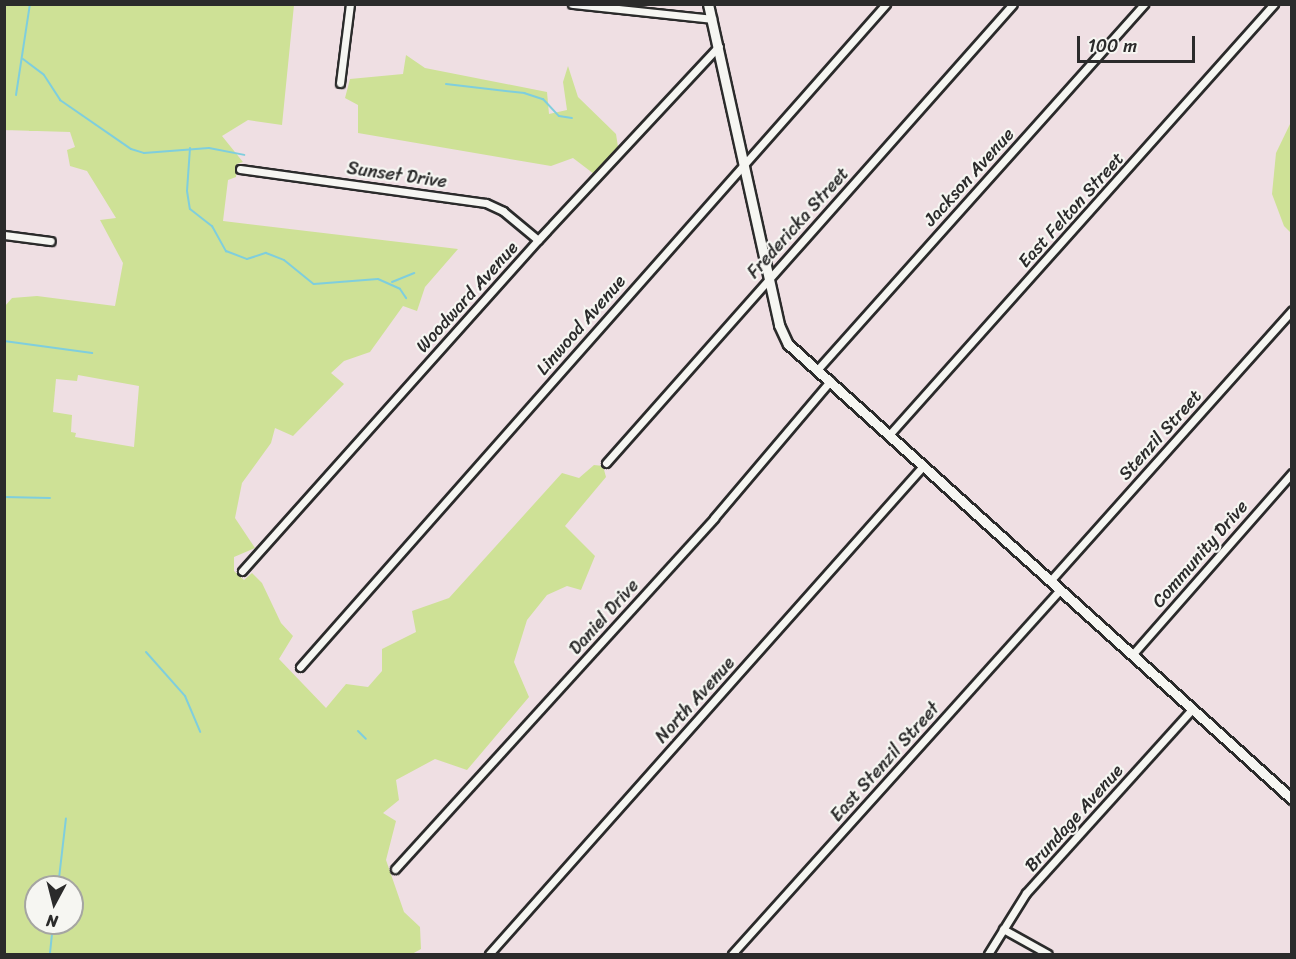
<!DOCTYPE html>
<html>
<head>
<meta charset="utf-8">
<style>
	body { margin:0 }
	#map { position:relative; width:1296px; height:959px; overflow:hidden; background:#efdfe3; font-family:Sriracha,sans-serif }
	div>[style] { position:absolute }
	.green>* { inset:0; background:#cee196 }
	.stream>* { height:2px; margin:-1px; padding:0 1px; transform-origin:1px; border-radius:1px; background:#7fcedd }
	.roads { filter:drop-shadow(2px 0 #2b2b2b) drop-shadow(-2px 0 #2b2b2b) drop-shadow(0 2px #2b2b2b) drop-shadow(0 -2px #2b2b2b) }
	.street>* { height:7px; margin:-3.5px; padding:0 3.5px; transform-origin:3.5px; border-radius:3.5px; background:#f6f6f2 }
	.secondary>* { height:9px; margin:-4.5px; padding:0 4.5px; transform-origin:4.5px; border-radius:4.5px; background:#f6f6f2 }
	span { translate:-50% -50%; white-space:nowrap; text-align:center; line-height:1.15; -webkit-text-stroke:4.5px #f6f6f2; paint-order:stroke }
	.street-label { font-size:18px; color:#2b2b2b }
	.frame { position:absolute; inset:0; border:6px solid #2b2b2b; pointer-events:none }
	.north { position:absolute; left:24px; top:875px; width:60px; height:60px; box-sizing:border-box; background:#f6f6f2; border:2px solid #a5a5a2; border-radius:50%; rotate:187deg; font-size:16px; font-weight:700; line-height:24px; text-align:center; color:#2b2b2b }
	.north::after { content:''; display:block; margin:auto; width:21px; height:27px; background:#2b2b2b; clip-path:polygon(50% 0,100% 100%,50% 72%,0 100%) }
	.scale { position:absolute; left:1077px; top:36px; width:118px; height:27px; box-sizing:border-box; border:3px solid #2b2b2b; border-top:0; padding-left:8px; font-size:18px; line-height:21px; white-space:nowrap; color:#2b2b2b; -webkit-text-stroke:4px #f6f6f2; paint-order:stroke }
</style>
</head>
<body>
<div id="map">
	<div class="green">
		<i style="clip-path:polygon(evenodd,5px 5px,294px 5px,282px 125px,248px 120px,222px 136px,243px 162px,237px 164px,236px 177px,228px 180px,223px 221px,458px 249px,425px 287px,417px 311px,403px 306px,370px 352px,344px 361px,331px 373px,344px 384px,293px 436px,275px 428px,271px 443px,242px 483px,235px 518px,255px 548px,234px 557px,234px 571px,244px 580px,252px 573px,262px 583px,281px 623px,293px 636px,279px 659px,326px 708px,346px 684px,368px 687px,382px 671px,382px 649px,416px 632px,412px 611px,449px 598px,562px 473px,579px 478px,594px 465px,603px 466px,606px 477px,565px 526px,595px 556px,581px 590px,567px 586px,547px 595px,527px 620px,514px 662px,529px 697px,467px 770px,435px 759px,396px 780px,399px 800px,383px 813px,396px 821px,386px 860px,404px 912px,420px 927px,421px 949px,412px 954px,5px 954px,5px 306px,12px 298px,37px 296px,115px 306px,123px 263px,100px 220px,116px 218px,87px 171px,70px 166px,67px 150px,75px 147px,70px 132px,4px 130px,5px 5px,78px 375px,139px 386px,134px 447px,75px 437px,76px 433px,71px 432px,72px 415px,53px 412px,56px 379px,77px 381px,78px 375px,5px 5px,36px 887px,72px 887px,72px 923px,36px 923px,36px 887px)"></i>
		<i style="clip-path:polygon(406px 55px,425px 68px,547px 92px,549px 114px,567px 110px,563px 82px,568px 66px,578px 97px,616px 134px,618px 147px,594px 174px,573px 158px,551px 166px,358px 133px,358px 105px,345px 98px,350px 79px,403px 74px)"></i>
		<i style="clip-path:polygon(1291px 122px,1291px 233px,1284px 226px,1272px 194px,1276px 153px)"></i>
	</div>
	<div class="stream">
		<i style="left:23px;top:59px;width:26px;rotate:37deg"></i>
		<i style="left:44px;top:75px;width:30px;rotate:57deg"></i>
		<i style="left:60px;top:100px;width:86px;rotate:34.6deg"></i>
		<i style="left:131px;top:149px;width:14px;rotate:17deg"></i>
		<i style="left:144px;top:153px;width:65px;rotate:-4.4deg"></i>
		<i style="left:209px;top:148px;width:36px;rotate:11deg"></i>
		<i style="left:446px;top:84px;width:79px;rotate:6.6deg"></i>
		<i style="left:524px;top:93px;width:20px;rotate:18deg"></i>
		<i style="left:543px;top:99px;width:23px;rotate:47deg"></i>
		<i style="left:559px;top:116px;width:13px;rotate:9deg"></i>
		<i style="left:16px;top:95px;width:92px;rotate:-81.3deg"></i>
		<i style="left:190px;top:148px;width:43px;rotate:94deg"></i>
		<i style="left:187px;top:191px;width:18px;rotate:81deg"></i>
		<i style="left:190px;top:209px;width:28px;rotate:38deg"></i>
		<i style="left:212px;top:226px;width:29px;rotate:61deg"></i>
		<i style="left:226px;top:251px;width:22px;rotate:21deg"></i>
		<i style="left:247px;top:259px;width:20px;rotate:-18deg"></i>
		<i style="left:266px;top:253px;width:19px;rotate:21deg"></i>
		<i style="left:284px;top:260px;width:38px;rotate:39deg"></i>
		<i style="left:314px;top:284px;width:64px;rotate:-4.5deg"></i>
		<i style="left:378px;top:279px;width:24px;rotate:24deg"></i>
		<i style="left:400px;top:289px;width:11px;rotate:56deg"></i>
		<i style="left:392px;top:282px;width:24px;rotate:-22deg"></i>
		<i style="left:4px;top:341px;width:89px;rotate:7.8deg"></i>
		<i style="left:4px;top:497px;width:46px;rotate:1.2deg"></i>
		<i style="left:146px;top:652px;width:59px;rotate:48.4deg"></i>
		<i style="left:185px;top:696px;width:39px;rotate:67deg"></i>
		<i style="left:358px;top:731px;width:11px;rotate:45deg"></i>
		<i style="left:58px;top:887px;width:69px;rotate:-83.4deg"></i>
		<i style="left:50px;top:953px;width:30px;rotate:-84deg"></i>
	</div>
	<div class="roads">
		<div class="street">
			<i style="left:572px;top:4px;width:141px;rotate:6.1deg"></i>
			<i style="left:340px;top:83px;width:80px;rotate:-82.8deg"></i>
			<i style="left:240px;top:169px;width:248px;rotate:7.9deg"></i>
			<i style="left:486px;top:203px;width:19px;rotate:25deg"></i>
			<i style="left:503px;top:211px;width:45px;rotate:39.6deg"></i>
			<i style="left:4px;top:235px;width:47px;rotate:7.3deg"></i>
			<i style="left:817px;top:370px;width:491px;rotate:-48.2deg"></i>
			<i style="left:889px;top:435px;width:578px;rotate:-48.23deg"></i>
			<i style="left:606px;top:463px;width:613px;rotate:-48.44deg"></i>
			<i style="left:242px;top:571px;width:444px;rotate:-48.2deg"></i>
			<i style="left:538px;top:240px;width:265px;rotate:-47deg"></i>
			<i style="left:1050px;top:581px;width:363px;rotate:-48.2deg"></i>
			<i style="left:1132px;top:655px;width:242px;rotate:-48.7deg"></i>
			<i style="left:300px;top:667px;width:885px;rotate:-48.53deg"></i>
			<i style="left:395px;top:869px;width:474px;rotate:-47.7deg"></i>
			<i style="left:714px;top:518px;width:180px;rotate:-49.7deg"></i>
			<i style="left:1003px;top:929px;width:51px;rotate:29.1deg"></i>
			<i style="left:489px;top:954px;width:653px;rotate:-48.35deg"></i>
			<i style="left:732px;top:954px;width:490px;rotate:-48deg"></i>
			<i style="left:988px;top:954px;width:72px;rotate:-58.1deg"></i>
			<i style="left:1026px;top:893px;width:248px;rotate:-47.9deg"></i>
		</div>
		<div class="secondary">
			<i style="left:708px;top:4px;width:329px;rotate:77.5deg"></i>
			<i style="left:779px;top:325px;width:21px;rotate:65deg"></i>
			<i style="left:788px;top:344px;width:679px;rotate:42.08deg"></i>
		</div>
	</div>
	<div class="street-label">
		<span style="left:397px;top:175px;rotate:8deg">Sunset Drive</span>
		<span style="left:969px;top:177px;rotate:-48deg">Jackson Avenue</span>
		<span style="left:1071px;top:210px;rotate:-48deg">East Felton Street</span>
		<span style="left:798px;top:223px;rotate:-48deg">Fredericka Street</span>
		<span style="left:467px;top:297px;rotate:-48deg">Woodward Avenue</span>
		<span style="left:581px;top:325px;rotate:-49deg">Linwood Avenue</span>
		<span style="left:1160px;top:435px;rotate:-48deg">Stenzil Street</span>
		<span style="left:1200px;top:554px;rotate:-49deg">Community Drive</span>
		<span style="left:604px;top:617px;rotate:-48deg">Daniel Drive</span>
		<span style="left:695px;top:700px;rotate:-48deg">North Avenue</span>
		<span style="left:885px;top:762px;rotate:-48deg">East Stenzil Street</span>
		<span style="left:1074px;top:818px;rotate:-48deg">Brundage Avenue</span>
	</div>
	<div class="frame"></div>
	<div class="north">N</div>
	<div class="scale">100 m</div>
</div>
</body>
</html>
